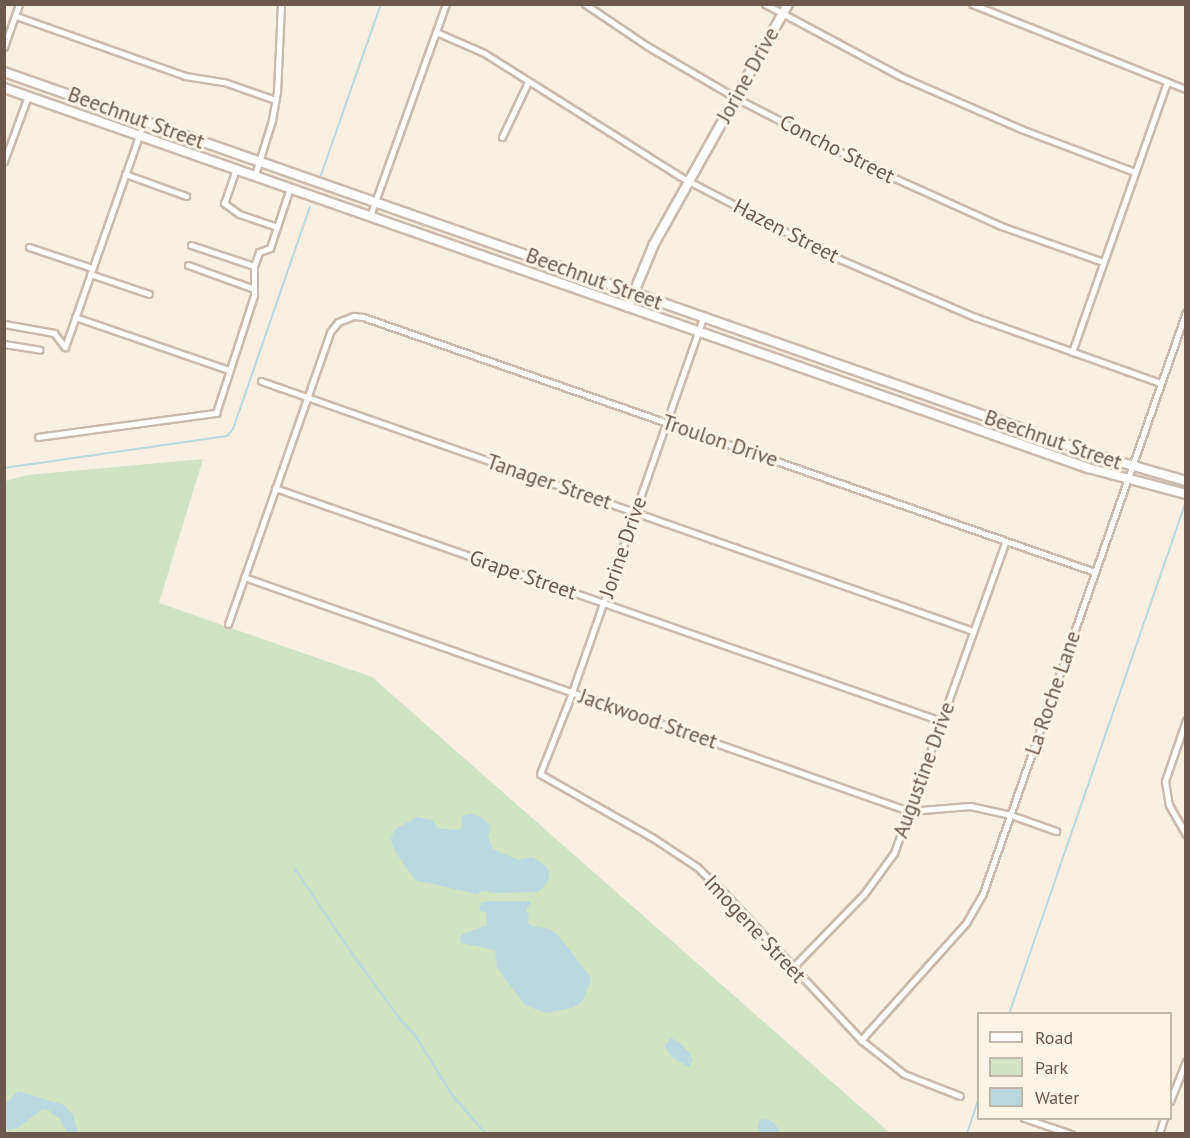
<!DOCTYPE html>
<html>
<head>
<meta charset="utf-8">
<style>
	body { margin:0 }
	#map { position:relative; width:1190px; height:1138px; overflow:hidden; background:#f8f0e2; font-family:"PT Sans",sans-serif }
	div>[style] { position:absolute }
	.green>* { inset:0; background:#d0e3c3 }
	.water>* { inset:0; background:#bad9df }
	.stream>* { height:2px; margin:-1px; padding:0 1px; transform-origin:1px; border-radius:1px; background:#bad9df }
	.roads { filter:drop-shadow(2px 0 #c9baad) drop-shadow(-2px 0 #c9baad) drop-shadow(0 2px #c9baad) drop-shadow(0 -2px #c9baad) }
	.street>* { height:5px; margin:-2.5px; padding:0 2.5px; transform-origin:2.5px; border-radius:2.5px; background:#fff }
	.secondary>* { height:8px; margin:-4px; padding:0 4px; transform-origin:4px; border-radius:4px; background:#fff }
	span { translate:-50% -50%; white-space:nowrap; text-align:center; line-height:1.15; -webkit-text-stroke:6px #fcf4e7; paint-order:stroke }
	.street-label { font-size:21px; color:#6c584c }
	.frame { position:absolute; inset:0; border:6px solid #6c584c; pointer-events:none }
	.legend { position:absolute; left:977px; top:1012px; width:195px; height:108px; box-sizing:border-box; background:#fcf4e7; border:2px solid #c2b6a9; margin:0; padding:8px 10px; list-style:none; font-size:18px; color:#6c584c }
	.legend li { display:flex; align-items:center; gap:12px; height:30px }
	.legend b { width:30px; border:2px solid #c2b6a9 }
</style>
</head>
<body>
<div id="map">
	<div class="green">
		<i style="clip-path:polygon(203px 459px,159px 603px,372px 677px,890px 1133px,5px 1134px,5px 481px,28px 475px)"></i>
	</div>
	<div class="water">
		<i style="clip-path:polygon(471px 814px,483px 818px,491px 826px,488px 836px,493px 849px,518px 860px,532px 857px,545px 865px,549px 871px,549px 878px,543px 888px,537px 892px,494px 893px,483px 891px,476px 894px,415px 880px,394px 850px,391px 839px,394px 830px,417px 817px,432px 820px,438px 828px,455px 830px,462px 828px,461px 816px)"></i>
		<i style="clip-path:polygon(488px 901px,527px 901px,531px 903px,526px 909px,529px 916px,527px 922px,532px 926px,550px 929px,559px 936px,589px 975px,591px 981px,582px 1002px,572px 1008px,546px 1013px,525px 1005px,497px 968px,495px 950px,461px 943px,460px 937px,463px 934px,487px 925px,486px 912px,479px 911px,481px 903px)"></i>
		<i style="clip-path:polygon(671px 1038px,679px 1042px,690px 1054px,693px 1061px,689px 1067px,673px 1058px,667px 1051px,665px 1045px)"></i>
		<i style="clip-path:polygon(18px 1091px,64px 1105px,73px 1115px,78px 1133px,67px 1133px,60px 1119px,48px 1110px,43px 1109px,19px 1127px,10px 1130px,5px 1127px,5px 1104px)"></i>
		<i style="clip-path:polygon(766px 1119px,775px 1123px,780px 1133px,759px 1133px,758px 1125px,760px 1120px)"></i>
	</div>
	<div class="stream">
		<i style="left:321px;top:175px;width:181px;rotate:-70.7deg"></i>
		<i style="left:4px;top:468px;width:225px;rotate:-8.2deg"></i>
		<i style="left:227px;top:436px;width:9px;rotate:-49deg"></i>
		<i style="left:233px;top:429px;width:235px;rotate:-70.9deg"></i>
		<i style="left:295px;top:869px;width:109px;rotate:55.9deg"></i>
		<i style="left:356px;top:959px;width:74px;rotate:53.7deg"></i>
		<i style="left:400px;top:1019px;width:22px;rotate:47deg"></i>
		<i style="left:415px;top:1035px;width:70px;rotate:58.3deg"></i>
		<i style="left:452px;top:1095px;width:52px;rotate:48.9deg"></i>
		<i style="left:1009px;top:1014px;width:540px;rotate:-70.96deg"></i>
		<i style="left:967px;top:1134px;width:36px;rotate:-72deg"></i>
	</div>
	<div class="roads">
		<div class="street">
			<i style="left:585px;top:4px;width:75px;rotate:34.1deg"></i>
			<i style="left:647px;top:46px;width:103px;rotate:30.3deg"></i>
			<i style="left:736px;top:98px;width:148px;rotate:27.3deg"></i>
			<i style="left:868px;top:166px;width:146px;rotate:24.3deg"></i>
			<i style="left:1001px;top:226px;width:108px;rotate:19.4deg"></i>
			<i style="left:765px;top:4px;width:155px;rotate:28.1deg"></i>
			<i style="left:902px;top:77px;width:130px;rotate:23.6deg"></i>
			<i style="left:1021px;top:129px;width:122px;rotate:20.7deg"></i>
			<i style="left:972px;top:4px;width:230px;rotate:21.7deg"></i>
			<i style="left:16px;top:16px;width:179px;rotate:19.5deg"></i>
			<i style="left:185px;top:76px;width:39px;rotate:9deg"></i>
			<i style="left:224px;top:82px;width:54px;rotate:19.4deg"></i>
			<i style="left:436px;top:32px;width:52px;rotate:23.6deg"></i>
			<i style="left:484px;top:53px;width:233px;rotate:32.2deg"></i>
			<i style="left:681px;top:177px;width:168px;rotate:27.6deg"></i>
			<i style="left:830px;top:255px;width:158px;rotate:23.2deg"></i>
			<i style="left:975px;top:317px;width:196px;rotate:19.6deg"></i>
			<i style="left:4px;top:47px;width:46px;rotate:-70.8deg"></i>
			<i style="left:502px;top:137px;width:61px;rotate:-64.7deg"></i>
			<i style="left:4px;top:161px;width:69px;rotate:-69.7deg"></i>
			<i style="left:236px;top:169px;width:36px;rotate:109deg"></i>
			<i style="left:224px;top:203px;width:19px;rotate:36deg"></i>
			<i style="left:239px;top:214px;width:40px;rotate:18.9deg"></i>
			<i style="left:125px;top:174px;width:65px;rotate:19.8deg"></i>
			<i style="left:255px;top:175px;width:58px;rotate:-72.8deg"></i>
			<i style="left:272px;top:120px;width:28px;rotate:-80deg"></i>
			<i style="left:277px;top:92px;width:88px;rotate:-87.4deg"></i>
			<i style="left:370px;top:216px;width:225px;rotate:-70.3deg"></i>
			<i style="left:191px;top:245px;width:66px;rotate:18.4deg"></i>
			<i style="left:29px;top:247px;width:66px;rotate:18.4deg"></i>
			<i style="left:188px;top:265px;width:70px;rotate:20deg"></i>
			<i style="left:90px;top:274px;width:62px;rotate:18.7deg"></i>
			<i style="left:75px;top:317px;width:163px;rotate:19deg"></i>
			<i style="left:703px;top:318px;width:397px;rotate:109.3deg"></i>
			<i style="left:572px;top:693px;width:87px;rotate:111.6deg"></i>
			<i style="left:540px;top:774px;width:130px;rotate:29.5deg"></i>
			<i style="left:653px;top:838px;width:53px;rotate:33.4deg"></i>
			<i style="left:697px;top:867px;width:39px;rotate:44deg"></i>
			<i style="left:725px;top:894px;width:200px;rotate:47deg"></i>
			<i style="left:861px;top:1040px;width:55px;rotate:38.3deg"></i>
			<i style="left:904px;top:1074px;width:60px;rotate:21.4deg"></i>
			<i style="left:4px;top:324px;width:51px;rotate:10.2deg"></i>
			<i style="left:54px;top:333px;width:18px;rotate:52deg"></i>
			<i style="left:65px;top:347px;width:239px;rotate:-70.7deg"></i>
			<i style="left:4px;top:344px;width:36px;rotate:9deg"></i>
			<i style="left:1072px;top:352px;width:286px;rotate:-70.6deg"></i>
			<i style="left:261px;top:381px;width:755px;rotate:19.35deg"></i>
			<i style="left:38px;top:437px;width:180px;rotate:-7.7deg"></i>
			<i style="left:216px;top:413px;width:124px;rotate:-72.1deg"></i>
			<i style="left:254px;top:295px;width:29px;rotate:-90deg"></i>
			<i style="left:254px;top:266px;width:15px;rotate:-70deg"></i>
			<i style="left:259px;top:252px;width:12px;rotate:-20deg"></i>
			<i style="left:270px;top:248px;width:63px;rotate:-71.6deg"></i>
			<i style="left:275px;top:488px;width:706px;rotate:19.28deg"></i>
			<i style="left:244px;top:577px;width:705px;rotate:19.39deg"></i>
			<i style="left:909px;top:811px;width:61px;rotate:-4.7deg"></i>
			<i style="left:970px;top:806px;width:42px;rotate:12.4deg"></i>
			<i style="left:1011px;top:815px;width:48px;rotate:19.6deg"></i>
			<i style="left:228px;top:624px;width:309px;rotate:-70.7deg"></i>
			<i style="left:330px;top:332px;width:13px;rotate:-51deg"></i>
			<i style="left:338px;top:322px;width:17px;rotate:-21deg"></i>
			<i style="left:354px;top:316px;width:9px;rotate:6deg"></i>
			<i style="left:363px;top:317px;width:775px;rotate:19.21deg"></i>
			<i style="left:1186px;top:720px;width:65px;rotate:109deg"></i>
			<i style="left:1165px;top:781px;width:24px;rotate:81deg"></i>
			<i style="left:1169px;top:805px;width:34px;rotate:60deg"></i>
			<i style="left:792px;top:968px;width:103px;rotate:-45.8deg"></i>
			<i style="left:864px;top:894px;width:51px;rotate:-53.8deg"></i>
			<i style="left:894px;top:853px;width:331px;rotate:-70.3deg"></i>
			<i style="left:861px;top:1040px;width:157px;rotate:-48.1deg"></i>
			<i style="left:966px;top:923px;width:34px;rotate:-60deg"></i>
			<i style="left:983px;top:893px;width:615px;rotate:-70.74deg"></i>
			<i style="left:1170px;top:1101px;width:43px;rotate:-68.2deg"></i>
			<i style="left:1024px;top:1118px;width:50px;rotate:18.8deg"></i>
			<i style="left:1159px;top:1134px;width:17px;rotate:-73deg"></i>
		</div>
		<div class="secondary">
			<i style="left:4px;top:72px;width:1160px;rotate:19.32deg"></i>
			<i style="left:1099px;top:456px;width:91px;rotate:16deg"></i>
			<i style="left:4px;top:88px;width:1149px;rotate:19.32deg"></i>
			<i style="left:1088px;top:468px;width:101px;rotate:14.9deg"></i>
			<i style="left:628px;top:307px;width:68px;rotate:-67.6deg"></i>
			<i style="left:654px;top:244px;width:275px;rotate:-60.8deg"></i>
		</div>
	</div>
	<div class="street-label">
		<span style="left:748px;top:75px;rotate:-61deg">Jorine Drive</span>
		<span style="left:136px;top:118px;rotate:20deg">Beechnut Street</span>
		<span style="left:837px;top:149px;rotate:27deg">Concho Street</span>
		<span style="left:786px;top:231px;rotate:27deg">Hazen Street</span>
		<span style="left:594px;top:279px;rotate:20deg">Beechnut Street</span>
		<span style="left:1053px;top:440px;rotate:19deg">Beechnut Street</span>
		<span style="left:720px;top:441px;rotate:19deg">Troulon Drive</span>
		<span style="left:549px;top:482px;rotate:19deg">Tanager Street</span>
		<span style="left:623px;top:547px;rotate:-71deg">Jorine Drive</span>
		<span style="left:523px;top:575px;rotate:19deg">Grape Street</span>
		<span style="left:1053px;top:693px;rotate:-71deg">La Roche Lane</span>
		<span style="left:648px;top:719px;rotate:19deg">Jackwood Street</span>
		<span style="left:924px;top:770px;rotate:-70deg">Augustine Drive</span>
		<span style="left:755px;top:929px;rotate:47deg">Imogene Street</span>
	</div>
	<div class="frame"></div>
	<ul class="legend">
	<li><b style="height:8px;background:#fff"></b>Road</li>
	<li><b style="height:16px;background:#d0e3c3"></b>Park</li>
	<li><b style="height:16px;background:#bad9df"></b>Water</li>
	</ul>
</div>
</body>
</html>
